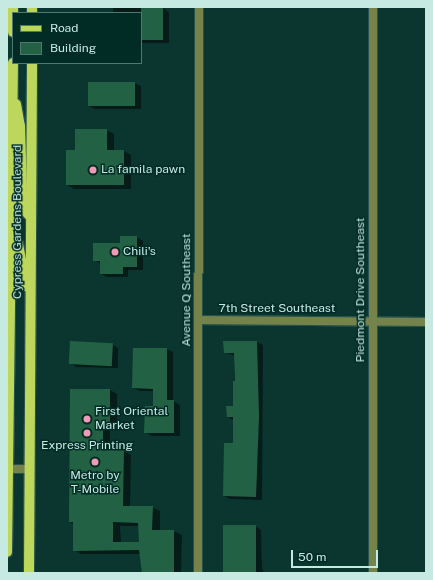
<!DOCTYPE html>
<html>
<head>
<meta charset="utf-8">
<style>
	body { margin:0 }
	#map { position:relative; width:433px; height:580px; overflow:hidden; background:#0a362f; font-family:"Public Sans",sans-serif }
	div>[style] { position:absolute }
	.shadow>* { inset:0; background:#0007 }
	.building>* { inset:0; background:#236144; transform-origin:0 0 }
	.roads { filter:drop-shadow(1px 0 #28534c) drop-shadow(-1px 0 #28534c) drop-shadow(0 1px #28534c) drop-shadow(0 -1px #28534c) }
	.minor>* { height:8px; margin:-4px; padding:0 4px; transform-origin:4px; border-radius:4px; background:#75834b }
	.primary>* { height:10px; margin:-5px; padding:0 5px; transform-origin:5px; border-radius:5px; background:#bdd75d }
	.dots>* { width:11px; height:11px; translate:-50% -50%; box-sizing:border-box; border:2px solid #002c25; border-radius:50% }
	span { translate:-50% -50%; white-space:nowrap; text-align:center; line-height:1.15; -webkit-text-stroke:3px #002c25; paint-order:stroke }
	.poi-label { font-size:12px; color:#c6eae2 }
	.left { translate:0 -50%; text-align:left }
	.street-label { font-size:12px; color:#c6eae2 }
	.frame { position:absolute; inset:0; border:8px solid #c6eae2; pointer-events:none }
	.legend { position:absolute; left:12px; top:12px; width:130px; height:52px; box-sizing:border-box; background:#002c25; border:1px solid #4f7871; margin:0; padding:5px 7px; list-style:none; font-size:12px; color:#c6eae2 }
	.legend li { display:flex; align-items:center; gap:8px; height:20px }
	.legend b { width:20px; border:1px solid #4f7871 }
	.scale { position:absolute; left:291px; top:550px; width:87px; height:18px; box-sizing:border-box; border:2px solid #c6eae2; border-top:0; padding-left:5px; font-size:12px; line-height:14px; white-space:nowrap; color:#c6eae2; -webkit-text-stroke:3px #002c25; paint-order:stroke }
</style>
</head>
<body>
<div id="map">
	<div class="shadow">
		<i style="clip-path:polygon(113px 8px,163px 8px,169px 12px,169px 43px,141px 43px,141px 13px,113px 13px)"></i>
		<i style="clip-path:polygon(89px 83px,135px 83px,141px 86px,141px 109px,95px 109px,89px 106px)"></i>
		<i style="clip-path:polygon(76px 130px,107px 130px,114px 134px,114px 151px,124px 151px,131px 155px,131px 189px,74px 189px,67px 185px,76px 151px)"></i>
		<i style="clip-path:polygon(121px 237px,137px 237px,143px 241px,143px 270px,128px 270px,128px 277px,107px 277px,101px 274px,101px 264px,94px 260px,121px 244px)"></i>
		<i style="clip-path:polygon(224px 342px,257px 342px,263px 345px,262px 500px,230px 499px,224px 496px,234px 444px,234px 421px,228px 417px,234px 407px,235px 356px,224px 352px)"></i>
		<i style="clip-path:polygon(112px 344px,118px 348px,118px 368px,76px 367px,70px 363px)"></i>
		<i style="clip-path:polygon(167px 349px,173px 352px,173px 401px,180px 405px,180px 436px,152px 436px,145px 432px,154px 407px,154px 391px,140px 391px,133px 388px)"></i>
		<i style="clip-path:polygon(evenodd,110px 390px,117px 394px,117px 425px,110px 425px,110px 451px,123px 451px,131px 455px,130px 507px,152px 507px,160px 511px,160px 531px,174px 531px,182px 535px,181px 573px,143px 573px,140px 554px,81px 554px,74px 550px,74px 524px,70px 522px,110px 390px,120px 526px,139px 526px,140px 543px,121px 543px,120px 526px)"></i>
		<i style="clip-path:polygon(255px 526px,261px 530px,262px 568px,264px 573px,224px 573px)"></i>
	</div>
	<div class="building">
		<i style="left:141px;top:7px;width:22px;height:33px"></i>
		<i style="left:88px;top:82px;width:47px;height:24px"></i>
		<i style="clip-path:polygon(75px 129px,107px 129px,107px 150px,124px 150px,124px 185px,66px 185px,66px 150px,75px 150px)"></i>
		<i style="clip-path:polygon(120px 236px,137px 236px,137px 267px,123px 267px,123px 274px,100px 274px,100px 261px,93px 261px,93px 243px,120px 243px)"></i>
		<i style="left:70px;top:341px;width:43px;height:23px;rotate:3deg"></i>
		<i style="clip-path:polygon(223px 341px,257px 341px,259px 417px,256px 497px,223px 496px,224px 443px,233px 443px,233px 417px,227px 417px,226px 406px,233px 406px,233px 381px,235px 381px,234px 353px,224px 353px)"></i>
		<i style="clip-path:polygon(133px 348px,167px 348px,167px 400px,174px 400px,174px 433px,144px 433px,145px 406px,153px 406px,153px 389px,132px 388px)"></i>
		<i style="clip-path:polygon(evenodd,70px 389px,110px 389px,110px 422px,103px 422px,103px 450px,124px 450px,123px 506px,153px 506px,152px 530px,174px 530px,174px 573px,142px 573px,139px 550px,73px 551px,73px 522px,69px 522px,70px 389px,113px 522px,138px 523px,139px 542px,113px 542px,113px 522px)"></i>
		<i style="left:223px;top:525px;width:33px;height:48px"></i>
	</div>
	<div class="roads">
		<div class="minor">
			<i style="left:373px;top:7px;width:566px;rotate:90deg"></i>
			<i style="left:199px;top:320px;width:227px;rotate:0.5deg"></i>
			<i style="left:7px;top:469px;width:23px"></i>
			<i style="left:198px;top:573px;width:566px;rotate:-89.9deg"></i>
		</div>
		<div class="primary">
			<i style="left:13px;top:7px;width:25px;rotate:90deg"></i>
			<i style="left:32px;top:7px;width:6px;rotate:90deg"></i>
			<i style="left:16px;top:104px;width:22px;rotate:80deg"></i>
			<i style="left:20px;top:126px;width:69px;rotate:88.3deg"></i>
			<i style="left:22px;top:195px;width:17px;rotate:77deg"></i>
			<i style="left:26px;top:212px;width:7px;rotate:45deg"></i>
			<i style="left:11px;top:240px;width:8px;rotate:30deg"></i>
			<i style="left:18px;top:244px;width:43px;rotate:79.2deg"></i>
			<i style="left:7px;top:552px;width:489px;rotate:-89.3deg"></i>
			<i style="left:29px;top:573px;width:510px;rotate:-89.66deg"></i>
		</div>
	</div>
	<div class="dots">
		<i style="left:93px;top:170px;background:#f09ab4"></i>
		<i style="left:115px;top:252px;background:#f09ab4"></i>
		<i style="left:87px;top:419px;background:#f09ab4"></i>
		<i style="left:87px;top:433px;background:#f09ab4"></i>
		<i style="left:95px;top:462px;background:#f09ab4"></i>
	</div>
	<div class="poi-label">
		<span class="left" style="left:101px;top:170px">La famila pawn</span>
		<span class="left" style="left:123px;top:252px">Chili's</span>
		<span class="left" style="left:95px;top:419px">First Oriental<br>Market</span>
		<span style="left:87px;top:446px">Express Printing</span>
		<span style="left:95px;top:483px">Metro by<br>T-Mobile</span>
	</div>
	<div class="street-label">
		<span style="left:18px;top:222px;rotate:-90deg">Cypress Gardens Boulevard</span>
		<span style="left:187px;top:290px;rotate:-90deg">Avenue Q Southeast</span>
		<span style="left:361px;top:290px;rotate:-90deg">Piedmont Drive Southeast</span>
		<span style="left:277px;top:309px">7th Street Southeast</span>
	</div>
	<div class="frame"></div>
	<ul class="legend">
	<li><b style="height:5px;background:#bdd75d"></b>Road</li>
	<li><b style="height:11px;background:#236144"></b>Building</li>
	</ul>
	<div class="scale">50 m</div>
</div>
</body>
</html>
